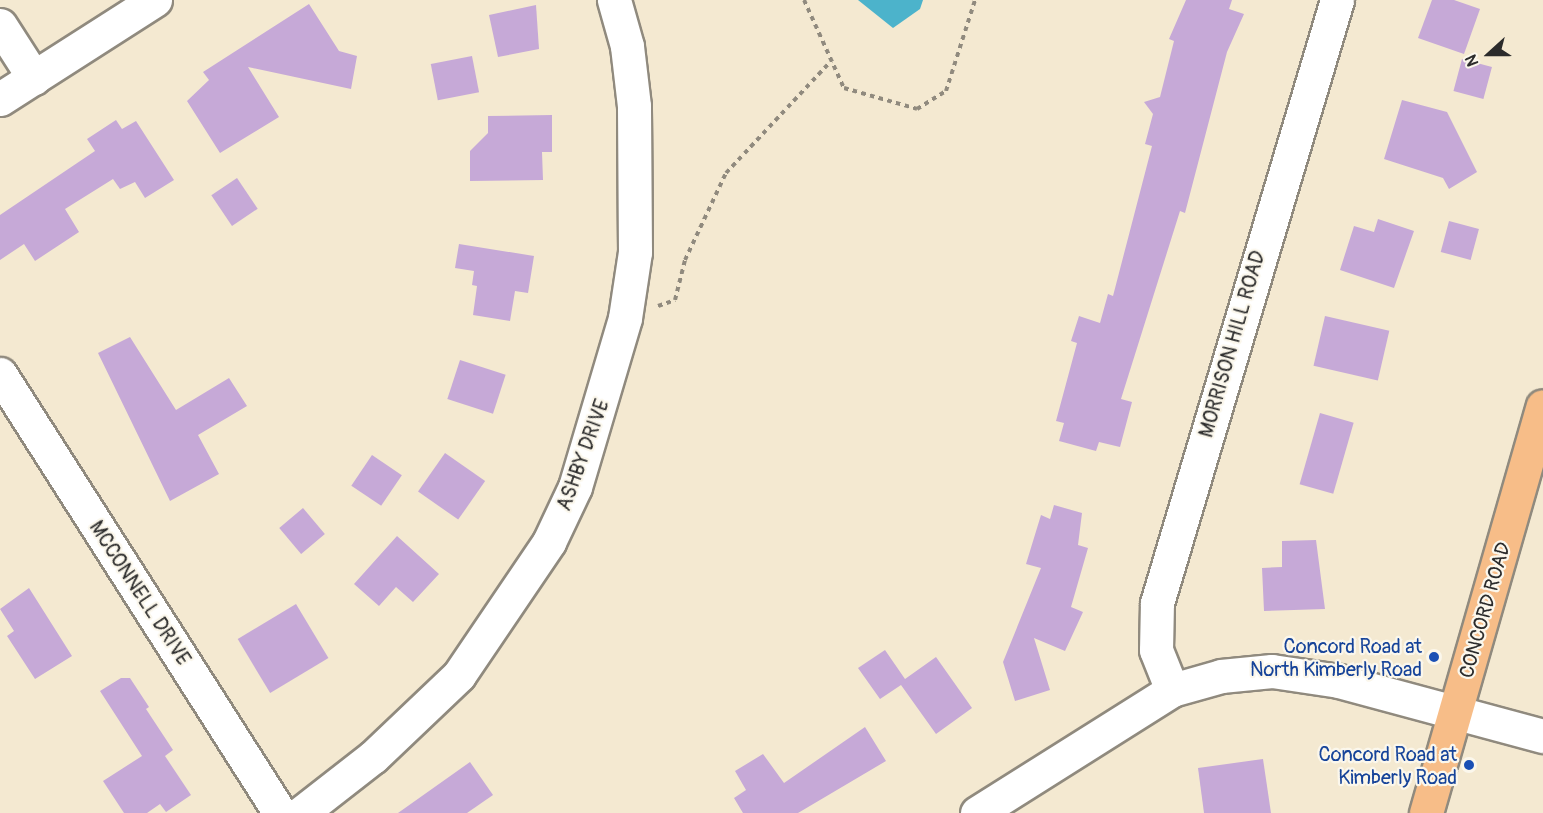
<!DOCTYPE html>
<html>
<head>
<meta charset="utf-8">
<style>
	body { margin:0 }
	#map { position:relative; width:1543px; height:813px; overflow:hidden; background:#f4e9d1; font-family:Pangolin,sans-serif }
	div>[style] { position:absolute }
	.water>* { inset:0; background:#4cb3cb }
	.building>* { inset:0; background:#c6a9d7; transform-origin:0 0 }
	.path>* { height:4px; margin-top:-2px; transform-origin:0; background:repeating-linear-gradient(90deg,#908a7e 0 4.5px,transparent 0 9px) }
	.roads { filter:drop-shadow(2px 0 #908a7e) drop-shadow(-2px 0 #908a7e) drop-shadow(0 2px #908a7e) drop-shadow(0 -2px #908a7e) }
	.minor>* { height:33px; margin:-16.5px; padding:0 16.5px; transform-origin:16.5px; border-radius:16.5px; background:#fff }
	.major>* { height:33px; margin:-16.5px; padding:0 16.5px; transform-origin:16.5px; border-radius:16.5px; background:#f7bd88 }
	.dots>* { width:16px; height:16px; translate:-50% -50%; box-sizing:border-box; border:3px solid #fbf7ec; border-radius:50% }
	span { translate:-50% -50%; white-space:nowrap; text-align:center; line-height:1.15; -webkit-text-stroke:4.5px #fbf7ec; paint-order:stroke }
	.street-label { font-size:20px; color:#2b2b2b }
	.transit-label { font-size:20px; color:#164399 }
	.right { translate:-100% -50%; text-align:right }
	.north { position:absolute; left:1459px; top:24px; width:60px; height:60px; -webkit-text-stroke:4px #fbf7ec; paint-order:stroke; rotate:249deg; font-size:16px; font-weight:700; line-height:24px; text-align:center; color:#2b2b2b }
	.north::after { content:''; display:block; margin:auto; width:21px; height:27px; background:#2b2b2b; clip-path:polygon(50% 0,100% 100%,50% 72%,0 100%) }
</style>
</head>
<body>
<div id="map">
	<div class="water">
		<i style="clip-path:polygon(858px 0,923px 0,920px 9px,893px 28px)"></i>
	</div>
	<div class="building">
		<i style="clip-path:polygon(1186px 0,1232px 0,1229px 9px,1244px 14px,1227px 52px,1185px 213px,1180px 211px,1121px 399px,1132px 402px,1120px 447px,1099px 442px,1096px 451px,1059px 441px,1064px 423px,1056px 421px,1077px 343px,1071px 341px,1079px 316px,1100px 323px,1108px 294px,1113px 296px,1152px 146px,1145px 144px,1153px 114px,1144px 102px,1160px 97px,1174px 41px,1169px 39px)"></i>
		<i style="clip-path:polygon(1432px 0,1454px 0,1480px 9px,1464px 54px,1418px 38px)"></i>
		<i style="clip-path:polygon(309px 4px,339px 51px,357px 56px,351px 89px,248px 67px,279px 117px,220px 153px,187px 101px,209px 80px,203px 72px)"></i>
		<i style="clip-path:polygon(536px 5px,539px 49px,498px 57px,489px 15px)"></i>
		<i style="left:472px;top:56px;width:37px;height:42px;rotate:79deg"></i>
		<i style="left:1462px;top:59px;width:31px;height:33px;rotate:15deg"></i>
		<i style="clip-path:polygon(1402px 100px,1447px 112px,1477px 172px,1449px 189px,1443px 178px,1384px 159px)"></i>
		<i style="clip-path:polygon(552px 115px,552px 152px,542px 152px,543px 180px,470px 181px,470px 151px,488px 133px,488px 116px)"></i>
		<i style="clip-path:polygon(116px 120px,122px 129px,136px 121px,174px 180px,145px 198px,135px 182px,120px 189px,113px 179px,65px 209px,79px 232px,35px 261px,24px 244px,0 260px,0 215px,95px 151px,87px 139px)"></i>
		<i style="left:237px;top:178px;width:37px;height:31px;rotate:56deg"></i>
		<i style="clip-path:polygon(1378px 219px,1414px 231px,1394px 288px,1340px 270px,1354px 226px,1374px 232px)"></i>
		<i style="left:1449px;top:221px;width:31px;height:32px;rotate:15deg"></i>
		<i style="clip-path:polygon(459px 244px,534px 256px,528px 293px,515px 291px,510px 321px,473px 315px,477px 286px,472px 285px,474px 271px,455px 268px)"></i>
		<i style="left:1325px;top:316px;width:66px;height:51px;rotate:13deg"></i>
		<i style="clip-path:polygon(130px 337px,176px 410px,229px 378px,247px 406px,198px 435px,219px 474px,170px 501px,98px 353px)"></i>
		<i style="left:460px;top:360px;width:48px;height:41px;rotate:18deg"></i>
		<i style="left:1320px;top:413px;width:35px;height:74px;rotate:16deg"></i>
		<i style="left:445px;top:453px;width:49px;height:47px;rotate:35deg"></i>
		<i style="left:372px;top:455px;width:36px;height:37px;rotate:34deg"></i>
		<i style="clip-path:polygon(1054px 505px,1082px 513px,1078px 545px,1088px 548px,1071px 607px,1083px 612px,1065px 651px,1034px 638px,1050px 690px,1015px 701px,1003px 662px,1041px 568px,1026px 564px,1041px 515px,1050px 519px)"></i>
		<i style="left:303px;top:508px;width:34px;height:31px;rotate:50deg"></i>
		<i style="clip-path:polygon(397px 536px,439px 574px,413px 602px,396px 587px,379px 606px,354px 584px)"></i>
		<i style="clip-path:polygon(1316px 540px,1325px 609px,1264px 611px,1262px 568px,1282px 567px,1282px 541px)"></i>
		<i style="clip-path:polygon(29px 588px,72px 656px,35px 679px,7px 636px,14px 631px,0 609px)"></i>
		<i style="left:296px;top:604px;width:63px;height:68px;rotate:59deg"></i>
		<i style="clip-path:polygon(885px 650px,905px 679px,936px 657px,972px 708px,936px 734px,901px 685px,880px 699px,858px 668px)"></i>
		<i style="clip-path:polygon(121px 678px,130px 678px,149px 707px,146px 709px,173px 750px,165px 756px,191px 795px,166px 812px,160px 804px,147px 813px,124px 813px,103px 781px,142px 756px,100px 691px)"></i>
		<i style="clip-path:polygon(865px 727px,886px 761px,798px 813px,743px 813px,734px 798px,746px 790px,735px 771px,763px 754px,784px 783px)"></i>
		<i style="clip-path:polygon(1263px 759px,1271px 813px,1204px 813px,1198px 768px)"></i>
		<i style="clip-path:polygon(470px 762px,493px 795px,467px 813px,398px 813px)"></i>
	</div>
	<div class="path">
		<i style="left:804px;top:0;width:97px;rotate:65.6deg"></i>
		<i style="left:844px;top:88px;width:76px;rotate:16deg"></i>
		<i style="left:917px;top:109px;width:34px;rotate:-32deg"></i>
		<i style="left:946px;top:91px;width:96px;rotate:-72.3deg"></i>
		<i style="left:658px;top:306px;width:18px;rotate:-19deg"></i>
		<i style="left:675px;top:300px;width:41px;rotate:-76deg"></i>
		<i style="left:685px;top:260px;width:96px;rotate:-64.8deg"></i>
		<i style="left:726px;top:173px;width:154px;rotate:-46.8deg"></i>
	</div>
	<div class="roads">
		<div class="minor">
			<i style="left:0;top:25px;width:63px;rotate:57.3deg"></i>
			<i style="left:0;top:99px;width:184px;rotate:-32.6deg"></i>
			<i style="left:0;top:374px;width:521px;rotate:57.47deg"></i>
			<i style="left:1172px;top:690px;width:43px;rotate:-111.8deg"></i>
			<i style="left:1156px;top:650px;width:47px;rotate:-88.8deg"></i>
			<i style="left:1157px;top:603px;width:629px;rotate:-73.38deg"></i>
			<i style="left:301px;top:813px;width:91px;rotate:-37.9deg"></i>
			<i style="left:373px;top:757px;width:119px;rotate:-43.6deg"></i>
			<i style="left:459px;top:675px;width:161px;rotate:-55.9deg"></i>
			<i style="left:549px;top:542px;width:61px;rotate:-64.7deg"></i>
			<i style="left:575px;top:487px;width:176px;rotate:-73.5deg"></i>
			<i style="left:625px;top:318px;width:67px;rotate:-81.4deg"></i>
			<i style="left:635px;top:252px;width:146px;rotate:-90.4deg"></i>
			<i style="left:634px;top:106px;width:60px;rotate:-96.7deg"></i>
			<i style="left:627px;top:46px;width:48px;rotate:-105.8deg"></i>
			<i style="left:977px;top:813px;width:231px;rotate:-32.2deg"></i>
			<i style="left:1172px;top:690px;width:51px;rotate:-15.9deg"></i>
			<i style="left:1221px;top:676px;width:51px;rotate:-5.6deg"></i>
			<i style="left:1272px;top:671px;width:68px;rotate:8.5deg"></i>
			<i style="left:1339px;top:681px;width:211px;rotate:15.1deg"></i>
		</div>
		<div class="major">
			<i style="left:1426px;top:813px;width:423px;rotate:-74deg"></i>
		</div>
	</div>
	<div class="dots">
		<i style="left:1434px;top:657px;background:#1a4fb4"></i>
		<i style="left:1469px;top:765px;background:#1a4fb4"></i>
	</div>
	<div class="street-label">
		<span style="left:1232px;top:344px;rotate:-74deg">MORRISON HILL ROAD</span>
		<span style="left:583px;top:455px;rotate:-70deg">ASHBY DRIVE</span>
		<span style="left:140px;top:593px;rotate:57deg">MCCONNELL DRIVE</span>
		<span style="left:1485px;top:610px;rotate:-74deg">CONCORD ROAD</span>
	</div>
	<div class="transit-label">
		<span class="right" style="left:1422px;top:658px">Concord Road at<br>North Kimberly Road</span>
		<span class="right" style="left:1457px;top:766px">Concord Road at<br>Kimberly Road</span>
	</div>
	<div class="north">N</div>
</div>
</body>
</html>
